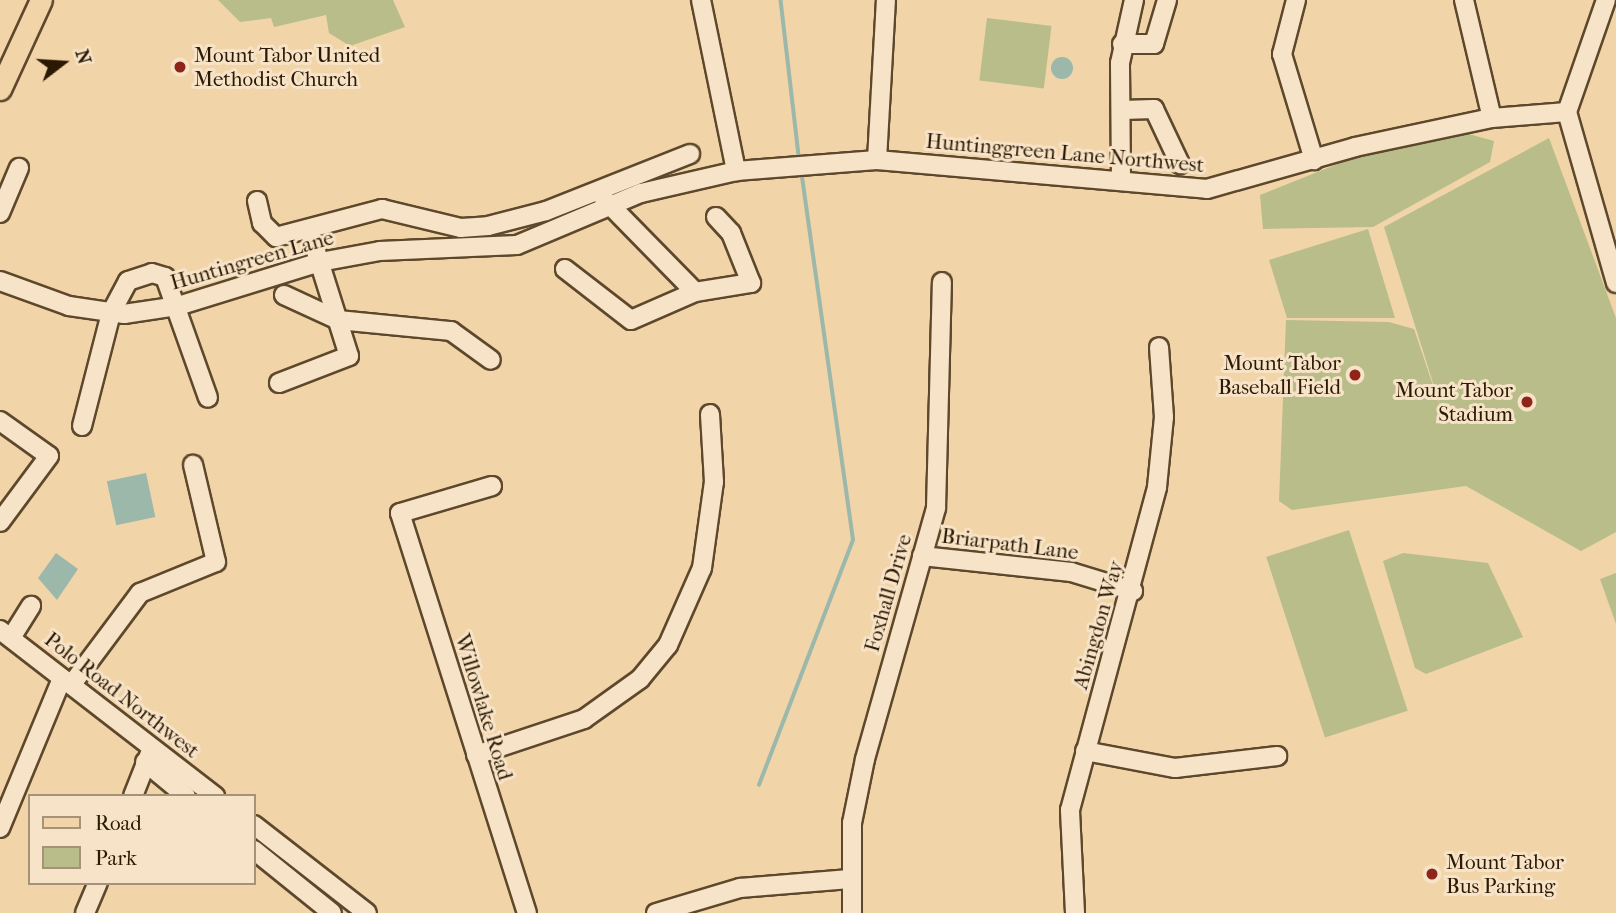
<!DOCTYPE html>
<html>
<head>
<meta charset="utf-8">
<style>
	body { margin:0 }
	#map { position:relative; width:1616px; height:913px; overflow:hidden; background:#f2d4a9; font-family:"IM FELL French Canon",serif }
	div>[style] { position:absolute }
	.green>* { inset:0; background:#b8bd8a; transform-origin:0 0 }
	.water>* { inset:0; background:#9bb8ab; transform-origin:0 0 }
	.round { border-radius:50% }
	.stream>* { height:3.5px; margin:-1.75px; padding:0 1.75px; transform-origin:1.75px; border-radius:1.75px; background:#9bb8ab }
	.roads { filter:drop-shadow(2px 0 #5e482c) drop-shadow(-2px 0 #5e482c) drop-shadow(0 2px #5e482c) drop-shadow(0 -2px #5e482c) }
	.minor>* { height:18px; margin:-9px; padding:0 9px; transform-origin:9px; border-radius:9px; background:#f7e3c7 }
	.major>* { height:21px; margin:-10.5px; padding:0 10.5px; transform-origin:10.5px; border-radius:10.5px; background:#f2d4a9 }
	.dots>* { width:19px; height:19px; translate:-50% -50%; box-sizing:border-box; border:4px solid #f7e3c7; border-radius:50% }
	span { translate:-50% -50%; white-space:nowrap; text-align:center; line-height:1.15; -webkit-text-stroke:6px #f7e3c7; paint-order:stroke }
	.poi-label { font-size:21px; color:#2c1903 }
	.left { translate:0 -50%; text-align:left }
	.right { translate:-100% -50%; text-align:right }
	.street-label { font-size:21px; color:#2c1903 }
	.legend { position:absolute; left:28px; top:794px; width:228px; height:91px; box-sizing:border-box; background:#f7e3c7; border:2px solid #a69279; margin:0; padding:9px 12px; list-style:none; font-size:21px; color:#2c1903 }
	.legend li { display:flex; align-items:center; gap:14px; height:35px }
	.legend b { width:35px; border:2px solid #a69279 }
	.north { position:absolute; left:28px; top:28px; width:70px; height:70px; -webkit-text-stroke:5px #f7e3c7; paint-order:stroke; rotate:73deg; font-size:19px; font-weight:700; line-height:28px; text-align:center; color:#2c1903 }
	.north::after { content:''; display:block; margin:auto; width:24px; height:32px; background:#2c1903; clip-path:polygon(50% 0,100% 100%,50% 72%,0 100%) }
</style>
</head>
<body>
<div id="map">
	<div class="green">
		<i style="clip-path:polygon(218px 0,393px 0,405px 27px,350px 46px,329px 33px,326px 15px,274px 27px,271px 18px,240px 22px)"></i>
		<i style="left:987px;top:18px;width:65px;height:63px;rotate:7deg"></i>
		<i style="clip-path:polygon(1465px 133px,1494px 141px,1490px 162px,1373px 227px,1263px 229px,1260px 195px,1350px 159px)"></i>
		<i style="clip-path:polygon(1549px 138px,1616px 318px,1616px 532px,1581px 551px,1466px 486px,1292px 510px,1279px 501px,1286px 320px,1389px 322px,1414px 329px,1445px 421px,1384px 227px)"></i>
		<i style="clip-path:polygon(1368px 229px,1395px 318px,1287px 318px,1269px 260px)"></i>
		<i style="left:1349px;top:530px;width:190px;height:87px;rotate:72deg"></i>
		<i style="clip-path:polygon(1403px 553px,1488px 563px,1523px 637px,1426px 674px,1415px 668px,1383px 561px)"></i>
		<i style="clip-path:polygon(1616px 573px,1616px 624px,1600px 579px)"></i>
	</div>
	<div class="water">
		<i class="round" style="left:1051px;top:57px;width:22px;height:22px"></i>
		<i style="left:146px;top:473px;width:45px;height:40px;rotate:78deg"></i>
		<i style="clip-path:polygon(56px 553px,78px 569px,57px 600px,38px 578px)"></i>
	</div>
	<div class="stream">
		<i style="left:781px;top:0;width:156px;rotate:83.4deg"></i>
		<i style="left:759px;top:785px;width:262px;rotate:-69deg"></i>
		<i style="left:853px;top:540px;width:368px;rotate:-98deg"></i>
	</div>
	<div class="roads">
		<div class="minor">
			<i style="left:701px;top:0;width:175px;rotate:78.4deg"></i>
			<i style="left:1296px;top:0;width:56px;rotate:104.5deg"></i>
			<i style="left:1282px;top:54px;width:111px;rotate:73.2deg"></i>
			<i style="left:1464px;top:0;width:121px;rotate:76.7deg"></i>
			<i style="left:1606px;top:0;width:119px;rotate:109.2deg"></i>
			<i style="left:1567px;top:112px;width:178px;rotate:74deg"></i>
			<i style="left:1122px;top:44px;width:32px"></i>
			<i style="left:1154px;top:44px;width:46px;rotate:-73.5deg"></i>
			<i style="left:1122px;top:110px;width:32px;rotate:-2deg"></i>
			<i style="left:1154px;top:109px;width:61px;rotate:64.7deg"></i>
			<i style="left:877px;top:160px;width:160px;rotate:-86.8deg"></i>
			<i style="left:1121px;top:180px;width:117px;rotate:-90.5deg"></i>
			<i style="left:1120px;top:63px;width:65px;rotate:-77.5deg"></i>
			<i style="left:604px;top:199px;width:130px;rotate:45.6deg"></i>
			<i style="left:695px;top:292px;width:57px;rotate:-9.1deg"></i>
			<i style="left:751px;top:283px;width:54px;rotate:-111.8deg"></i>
			<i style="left:731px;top:233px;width:22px;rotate:-133deg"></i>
			<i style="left:257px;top:201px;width:23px;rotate:77deg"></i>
			<i style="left:262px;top:223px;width:20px;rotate:45deg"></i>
			<i style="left:276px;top:237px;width:110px;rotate:-14.8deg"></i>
			<i style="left:382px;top:209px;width:81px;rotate:13.5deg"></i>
			<i style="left:461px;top:228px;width:27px;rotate:-4deg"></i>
			<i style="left:488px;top:226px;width:60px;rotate:-14.5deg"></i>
			<i style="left:546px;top:211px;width:155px;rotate:-21.6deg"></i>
			<i style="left:0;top:213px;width:49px;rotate:-67.1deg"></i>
			<i style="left:565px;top:269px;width:83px;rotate:37.7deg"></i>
			<i style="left:631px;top:320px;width:70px;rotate:-23.6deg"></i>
			<i style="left:0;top:281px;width:73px;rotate:19.9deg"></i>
			<i style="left:69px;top:306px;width:56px;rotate:8.3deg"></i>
			<i style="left:124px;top:314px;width:55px;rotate:-8.4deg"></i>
			<i style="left:178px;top:306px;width:149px;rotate:-17.2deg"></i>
			<i style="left:320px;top:262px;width:61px;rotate:-10.4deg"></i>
			<i style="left:380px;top:251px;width:137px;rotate:-2.5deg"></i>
			<i style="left:517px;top:245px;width:134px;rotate:-22.8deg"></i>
			<i style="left:641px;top:193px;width:98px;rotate:-13deg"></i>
			<i style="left:736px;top:171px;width:141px;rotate:-4.5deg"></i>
			<i style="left:877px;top:160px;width:331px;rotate:5deg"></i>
			<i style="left:1207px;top:189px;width:154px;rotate:-15.8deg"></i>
			<i style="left:1355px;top:147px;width:140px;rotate:-12deg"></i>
			<i style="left:1492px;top:118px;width:75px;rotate:-4.6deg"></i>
			<i style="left:284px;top:295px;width:60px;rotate:24.8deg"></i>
			<i style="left:338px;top:320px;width:114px;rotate:5.6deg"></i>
			<i style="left:451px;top:331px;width:49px;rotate:35.9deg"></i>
			<i style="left:279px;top:383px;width:75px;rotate:-21.1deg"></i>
			<i style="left:349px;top:356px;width:130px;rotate:-107.5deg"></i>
			<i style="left:0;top:421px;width:60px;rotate:35.5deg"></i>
			<i style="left:49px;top:456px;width:82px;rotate:126.6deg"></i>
			<i style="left:82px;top:426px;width:117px;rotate:-75.6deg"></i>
			<i style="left:111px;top:313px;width:36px;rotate:-62deg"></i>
			<i style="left:128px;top:281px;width:25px;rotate:-18deg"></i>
			<i style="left:152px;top:273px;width:14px;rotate:17deg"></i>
			<i style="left:165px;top:277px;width:128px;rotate:70.4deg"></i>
			<i style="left:492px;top:486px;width:96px;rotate:163.6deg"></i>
			<i style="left:400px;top:513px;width:420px;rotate:72.4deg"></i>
			<i style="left:922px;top:556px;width:150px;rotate:6.1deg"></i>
			<i style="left:1071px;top:572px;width:65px;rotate:17deg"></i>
			<i style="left:0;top:630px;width:272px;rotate:37.7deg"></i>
			<i style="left:11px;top:638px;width:38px;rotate:-58deg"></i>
			<i style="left:72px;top:684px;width:114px;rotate:-53.2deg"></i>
			<i style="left:140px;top:593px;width:82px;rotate:-22.2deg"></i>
			<i style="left:216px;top:562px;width:100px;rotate:-103.3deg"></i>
			<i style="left:1085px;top:751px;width:92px;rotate:10.7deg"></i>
			<i style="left:1175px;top:768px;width:103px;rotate:-6.7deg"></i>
			<i style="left:476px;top:755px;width:114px;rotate:-18.4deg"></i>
			<i style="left:584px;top:719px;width:69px;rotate:-35.5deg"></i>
			<i style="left:640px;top:679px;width:44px;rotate:-50.5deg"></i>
			<i style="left:668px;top:645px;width:84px;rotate:-66.2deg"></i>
			<i style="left:702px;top:568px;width:87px;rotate:-82.1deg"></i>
			<i style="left:714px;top:482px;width:68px;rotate:-93.4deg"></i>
			<i style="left:145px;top:762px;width:53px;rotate:39.7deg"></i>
			<i style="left:133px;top:796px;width:46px;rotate:-68.4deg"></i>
			<i style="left:254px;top:825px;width:143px;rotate:37.9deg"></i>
			<i style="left:0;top:828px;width:162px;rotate:-67.5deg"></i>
			<i style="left:254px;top:850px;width:100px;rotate:38.9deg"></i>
			<i style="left:85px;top:913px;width:33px;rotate:-67deg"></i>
			<i style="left:656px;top:913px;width:88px;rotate:-16.6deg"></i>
			<i style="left:740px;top:888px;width:110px;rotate:-4.7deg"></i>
			<i style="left:852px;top:913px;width:90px;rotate:-90deg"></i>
			<i style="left:852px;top:823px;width:65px;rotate:-78.5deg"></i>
			<i style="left:865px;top:759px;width:261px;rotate:-74.2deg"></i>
			<i style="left:936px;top:508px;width:226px;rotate:-88.5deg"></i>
			<i style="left:1075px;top:913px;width:103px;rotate:-92.8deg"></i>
			<i style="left:1070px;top:810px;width:335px;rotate:-74.9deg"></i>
			<i style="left:1157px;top:487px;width:70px;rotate:-84.3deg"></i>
			<i style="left:1164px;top:417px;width:70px;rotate:-94.1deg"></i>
		</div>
		<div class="major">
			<i style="left:0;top:89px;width:98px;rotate:-65.3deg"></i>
		</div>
	</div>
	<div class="dots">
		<i style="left:180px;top:67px;background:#8f2418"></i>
		<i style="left:1355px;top:375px;background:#8f2418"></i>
		<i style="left:1527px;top:402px;background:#8f2418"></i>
		<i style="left:1432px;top:874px;background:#8f2418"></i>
	</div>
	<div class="poi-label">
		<span class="left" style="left:194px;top:67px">Mount Tabor United<br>Methodist Church</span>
		<span class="right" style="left:1341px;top:375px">Mount Tabor<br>Baseball Field</span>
		<span class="right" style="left:1513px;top:402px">Mount Tabor<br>Stadium</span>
		<span class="left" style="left:1446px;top:874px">Mount Tabor<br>Bus Parking</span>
	</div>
	<div class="street-label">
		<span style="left:1065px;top:153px;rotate:5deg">Huntinggreen Lane Northwest</span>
		<span style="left:252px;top:260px;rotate:-16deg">Huntingreen Lane</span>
		<span style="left:1010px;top:544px;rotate:7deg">Briarpath Lane</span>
		<span style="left:888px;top:593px;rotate:-74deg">Foxhall Drive</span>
		<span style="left:1098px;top:625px;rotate:-74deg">Abingdon Way</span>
		<span style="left:122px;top:695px;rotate:38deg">Polo Road Northwest</span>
		<span style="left:484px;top:707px;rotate:73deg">Willowlake Road</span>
	</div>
	<ul class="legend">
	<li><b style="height:9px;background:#f2d4a9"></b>Road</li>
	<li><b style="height:19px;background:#b8bd8a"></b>Park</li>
	</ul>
	<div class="north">N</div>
</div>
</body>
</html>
